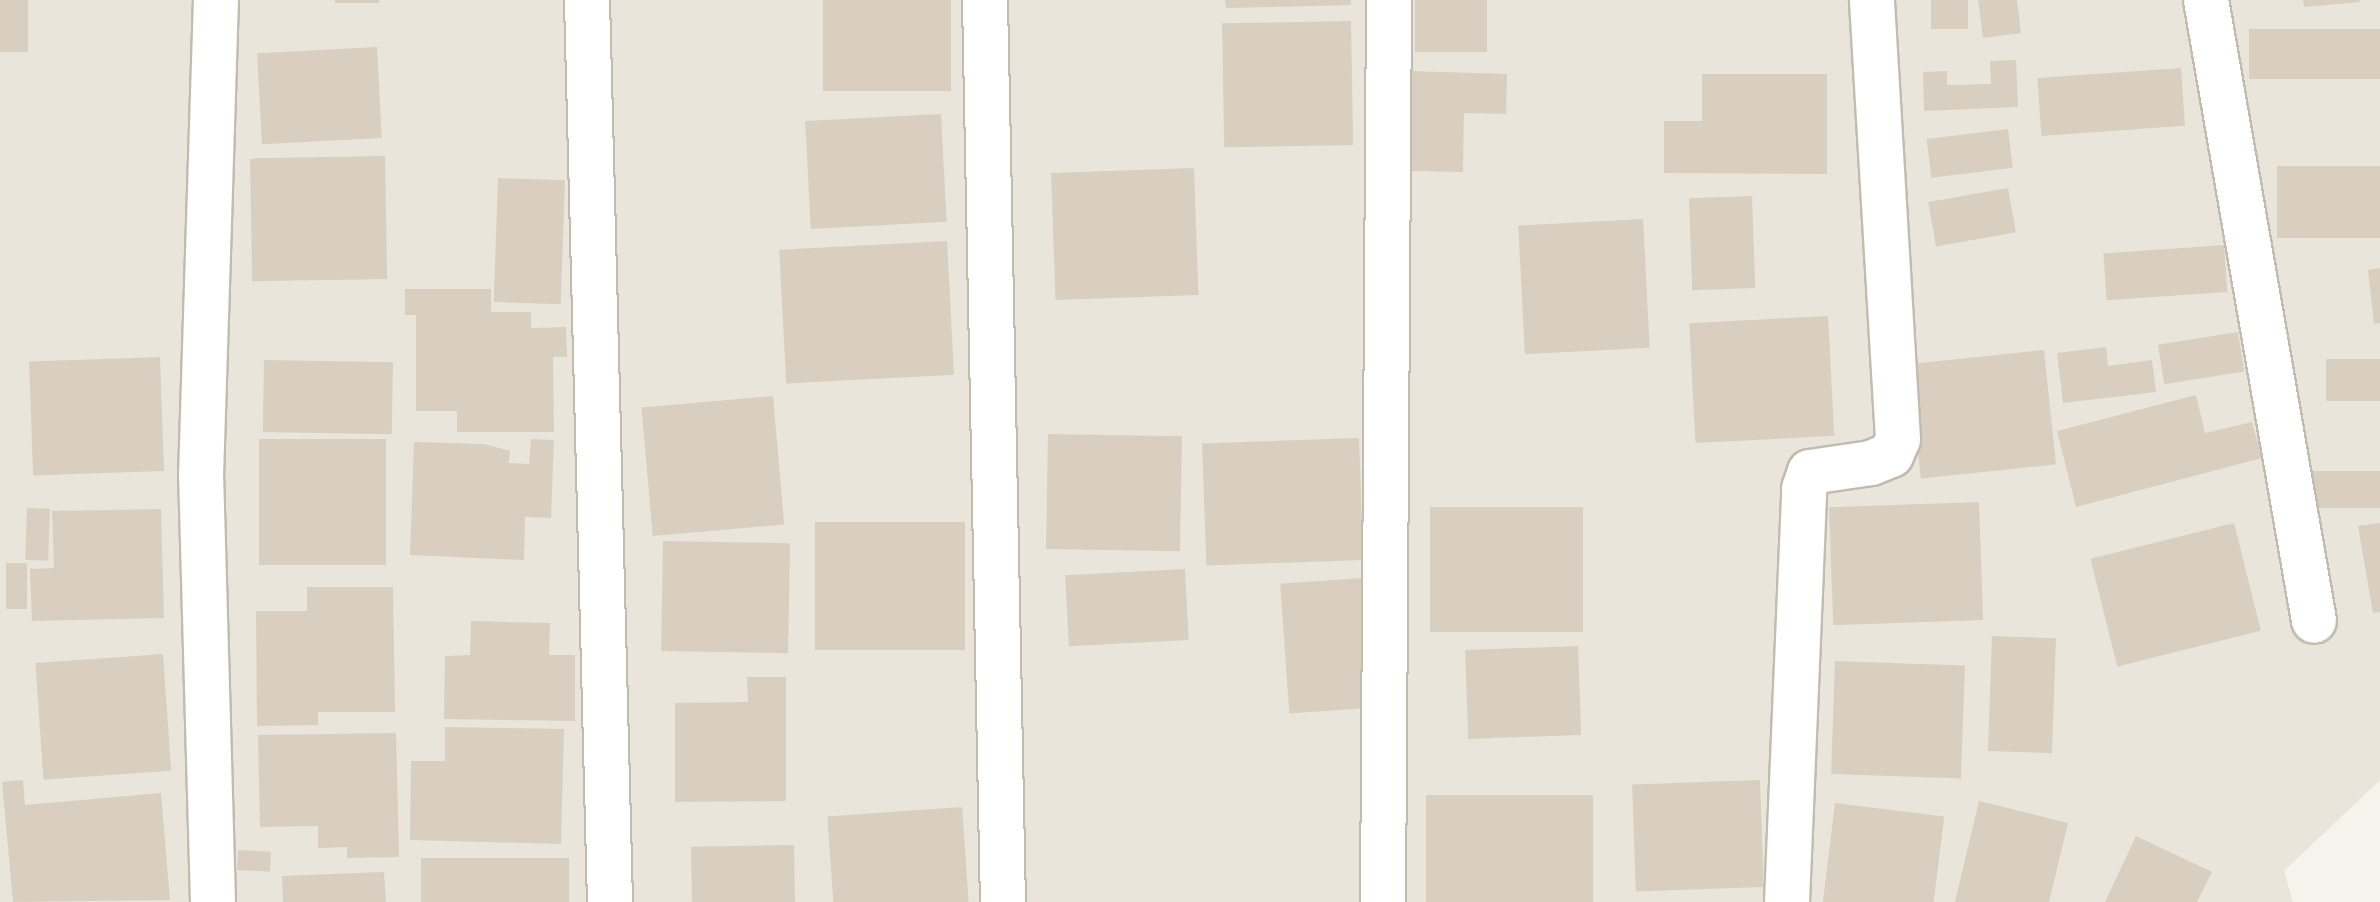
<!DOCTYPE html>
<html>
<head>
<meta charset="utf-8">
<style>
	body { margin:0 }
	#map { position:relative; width:2380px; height:902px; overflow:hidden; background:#f6f3ec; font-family:"DM Sans",sans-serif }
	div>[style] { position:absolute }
	.residential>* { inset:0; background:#eae5da }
	.building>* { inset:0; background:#d8cfc1; transform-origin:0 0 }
	.roads { filter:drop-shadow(2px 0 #c2bbae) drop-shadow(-2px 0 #c2bbae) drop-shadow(0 2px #c2bbae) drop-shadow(0 -2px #c2bbae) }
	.minor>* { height:44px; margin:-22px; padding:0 22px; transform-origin:22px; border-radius:22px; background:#fff }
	span { translate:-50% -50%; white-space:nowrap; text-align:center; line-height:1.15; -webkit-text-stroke:8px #fff; paint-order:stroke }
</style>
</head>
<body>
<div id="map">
	<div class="residential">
		<i style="clip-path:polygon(0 0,2380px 0,2380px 780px,2284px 871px,2293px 902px,0 902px)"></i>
	</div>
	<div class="building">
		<i style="left:0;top:0;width:28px;height:52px"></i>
		<i style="left:335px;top:0;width:44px;height:3px"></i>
		<i style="left:823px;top:0;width:128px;height:91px"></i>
		<i style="clip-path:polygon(1225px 0,1351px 0,1351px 5px,1226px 8px)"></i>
		<i style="left:1415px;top:0;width:72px;height:52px"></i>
		<i style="left:1931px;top:0;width:37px;height:29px"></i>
		<i style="clip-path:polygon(1978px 0,2017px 0,2021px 33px,1983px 38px)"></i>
		<i style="clip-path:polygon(2303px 0,2359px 0,2360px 2px,2304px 7px)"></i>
		<i style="left:1351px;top:21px;width:124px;height:129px;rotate:89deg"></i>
		<i style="left:2380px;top:29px;width:50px;height:131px;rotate:90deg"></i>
		<i style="left:377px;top:47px;width:91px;height:120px;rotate:87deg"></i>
		<i style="clip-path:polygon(2016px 60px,2018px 107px,1924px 111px,1923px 72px,1947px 71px,1947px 85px,1991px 84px,1990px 61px)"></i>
		<i style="left:2181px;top:68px;width:58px;height:144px;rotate:86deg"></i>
		<i style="clip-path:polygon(1412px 71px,1507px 74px,1506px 114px,1464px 113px,1463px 172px,1410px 171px)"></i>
		<i style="clip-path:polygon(1702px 74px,1827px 74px,1827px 174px,1664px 173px,1664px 121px,1702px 121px)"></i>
		<i style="left:941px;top:114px;width:108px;height:136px;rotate:87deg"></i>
		<i style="left:2008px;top:129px;width:39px;height:82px;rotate:83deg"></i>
		<i style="left:385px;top:156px;width:123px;height:135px;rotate:89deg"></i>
		<i style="left:2380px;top:166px;width:72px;height:103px;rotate:90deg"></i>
		<i style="left:1194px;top:168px;width:127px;height:143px;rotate:88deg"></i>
		<i style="left:498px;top:178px;width:67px;height:124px;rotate:2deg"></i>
		<i style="left:2008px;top:188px;width:45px;height:81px;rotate:80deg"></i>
		<i style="left:1752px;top:196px;width:92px;height:63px;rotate:88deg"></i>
		<i style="left:1643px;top:219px;width:129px;height:125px;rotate:87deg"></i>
		<i style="left:947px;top:241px;width:134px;height:168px;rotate:87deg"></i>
		<i style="left:2224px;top:245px;width:47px;height:121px;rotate:86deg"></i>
		<i style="clip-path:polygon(2380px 268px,2380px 323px,2374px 324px,2368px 270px)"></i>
		<i style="clip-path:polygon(405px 289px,491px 289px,491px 312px,531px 312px,531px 328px,566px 327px,567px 357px,553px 357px,554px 432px,457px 432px,457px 411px,416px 411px,416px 315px,405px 315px)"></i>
		<i style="left:1828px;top:316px;width:120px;height:139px;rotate:87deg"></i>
		<i style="left:2238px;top:332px;width:40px;height:81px;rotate:81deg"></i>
		<i style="clip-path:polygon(2106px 347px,2108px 366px,2152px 360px,2156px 392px,2063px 403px,2057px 353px)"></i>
		<i style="left:2044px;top:350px;width:115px;height:136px;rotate:84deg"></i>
		<i style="left:160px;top:357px;width:114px;height:131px;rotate:88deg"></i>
		<i style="left:2380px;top:359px;width:42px;height:54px;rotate:90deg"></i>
		<i style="left:264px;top:360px;width:129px;height:72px;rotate:1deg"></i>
		<i style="clip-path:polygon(2196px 395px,2205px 433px,2252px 422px,2262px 458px,2076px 507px,2057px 431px)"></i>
		<i style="left:773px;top:396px;width:129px;height:132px;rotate:85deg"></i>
		<i style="left:1048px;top:434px;width:134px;height:115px;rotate:1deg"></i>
		<i style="left:1359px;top:438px;width:122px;height:157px;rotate:88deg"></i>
		<i style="left:386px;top:439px;width:126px;height:127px;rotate:90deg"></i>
		<i style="clip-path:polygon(531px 439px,554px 440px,551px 518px,525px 517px,524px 560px,410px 555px,414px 442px,484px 444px,510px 451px,509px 463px,529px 464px)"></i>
		<i style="left:2380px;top:471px;width:37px;height:78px;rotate:90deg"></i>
		<i style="left:1979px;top:502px;width:118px;height:150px;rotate:88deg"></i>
		<i style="left:1583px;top:507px;width:125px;height:153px;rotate:90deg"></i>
		<i style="left:27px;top:508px;width:23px;height:52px;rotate:2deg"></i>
		<i style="clip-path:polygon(161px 509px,164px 618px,32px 621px,30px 569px,54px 568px,52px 511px)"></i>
		<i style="left:965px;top:522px;width:128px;height:150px;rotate:90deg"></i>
		<i style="left:2234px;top:523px;width:111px;height:148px;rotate:76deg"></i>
		<i style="clip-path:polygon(2380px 523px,2380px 612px,2373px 613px,2358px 526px)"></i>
		<i style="left:663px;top:541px;width:127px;height:110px;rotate:1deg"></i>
		<i style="left:6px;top:563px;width:21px;height:46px"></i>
		<i style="left:1185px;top:569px;width:71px;height:120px;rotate:87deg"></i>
		<i style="left:1362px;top:578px;width:130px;height:82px;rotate:86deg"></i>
		<i style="clip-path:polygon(307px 587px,393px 587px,395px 712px,318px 712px,318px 725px,257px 726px,256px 611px,307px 611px)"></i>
		<i style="clip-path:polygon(471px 621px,550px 623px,549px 655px,575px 655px,575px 721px,444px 719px,445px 656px,470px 655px)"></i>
		<i style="left:1992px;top:636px;width:64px;height:115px;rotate:2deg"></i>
		<i style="left:1578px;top:646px;width:89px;height:113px;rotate:88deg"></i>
		<i style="left:163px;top:654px;width:117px;height:128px;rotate:86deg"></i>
		<i style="left:1835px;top:661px;width:130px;height:113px;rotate:2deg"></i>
		<i style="clip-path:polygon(747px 677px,786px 677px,786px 801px,675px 802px,675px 703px,748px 702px)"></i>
		<i style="clip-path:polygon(445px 727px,564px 729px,561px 844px,410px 840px,411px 761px,445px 761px)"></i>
		<i style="clip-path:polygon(396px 733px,399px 857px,347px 858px,347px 847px,318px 848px,318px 826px,260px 827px,258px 735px)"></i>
		<i style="clip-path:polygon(23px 780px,25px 805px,161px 793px,170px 900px,13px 902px,2px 782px)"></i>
		<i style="left:1760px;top:780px;width:107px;height:128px;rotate:88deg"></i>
		<i style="left:1426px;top:795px;width:167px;height:107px"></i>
		<i style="clip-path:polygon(1979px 801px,2068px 823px,2049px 902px,1955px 902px)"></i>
		<i style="left:1835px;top:803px;width:110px;height:100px;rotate:7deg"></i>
		<i style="left:962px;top:807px;width:95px;height:135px;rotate:86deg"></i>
		<i style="clip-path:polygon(2136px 836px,2212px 872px,2197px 902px,2105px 902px)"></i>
		<i style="left:794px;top:845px;width:57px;height:103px;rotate:89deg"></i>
		<i style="left:238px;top:850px;width:33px;height:20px;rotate:3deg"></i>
		<i style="left:421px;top:858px;width:148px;height:44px"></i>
		<i style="clip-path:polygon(384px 872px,386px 902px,283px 902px,282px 876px)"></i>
	</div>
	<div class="roads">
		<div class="minor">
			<i style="left:587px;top:0;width:902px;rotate:88.54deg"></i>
			<i style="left:985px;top:0;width:902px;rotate:88.86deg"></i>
			<i style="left:2206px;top:0;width:630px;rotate:80.13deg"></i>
			<i style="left:213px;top:902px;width:426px;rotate:-91.6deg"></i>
			<i style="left:201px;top:476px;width:476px;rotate:-88.2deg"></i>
			<i style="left:1383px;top:902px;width:902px;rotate:-89.62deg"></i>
			<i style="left:1787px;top:902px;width:413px;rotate:-87.6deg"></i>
			<i style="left:1804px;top:489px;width:18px;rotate:-71deg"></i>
			<i style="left:1810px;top:472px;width:62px;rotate:-8.4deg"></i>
			<i style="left:1871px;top:463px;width:22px;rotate:-22deg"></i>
			<i style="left:1891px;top:455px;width:17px;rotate:-66deg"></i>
			<i style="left:1898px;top:439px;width:440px;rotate:-93.4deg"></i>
		</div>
	</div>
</div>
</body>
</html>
